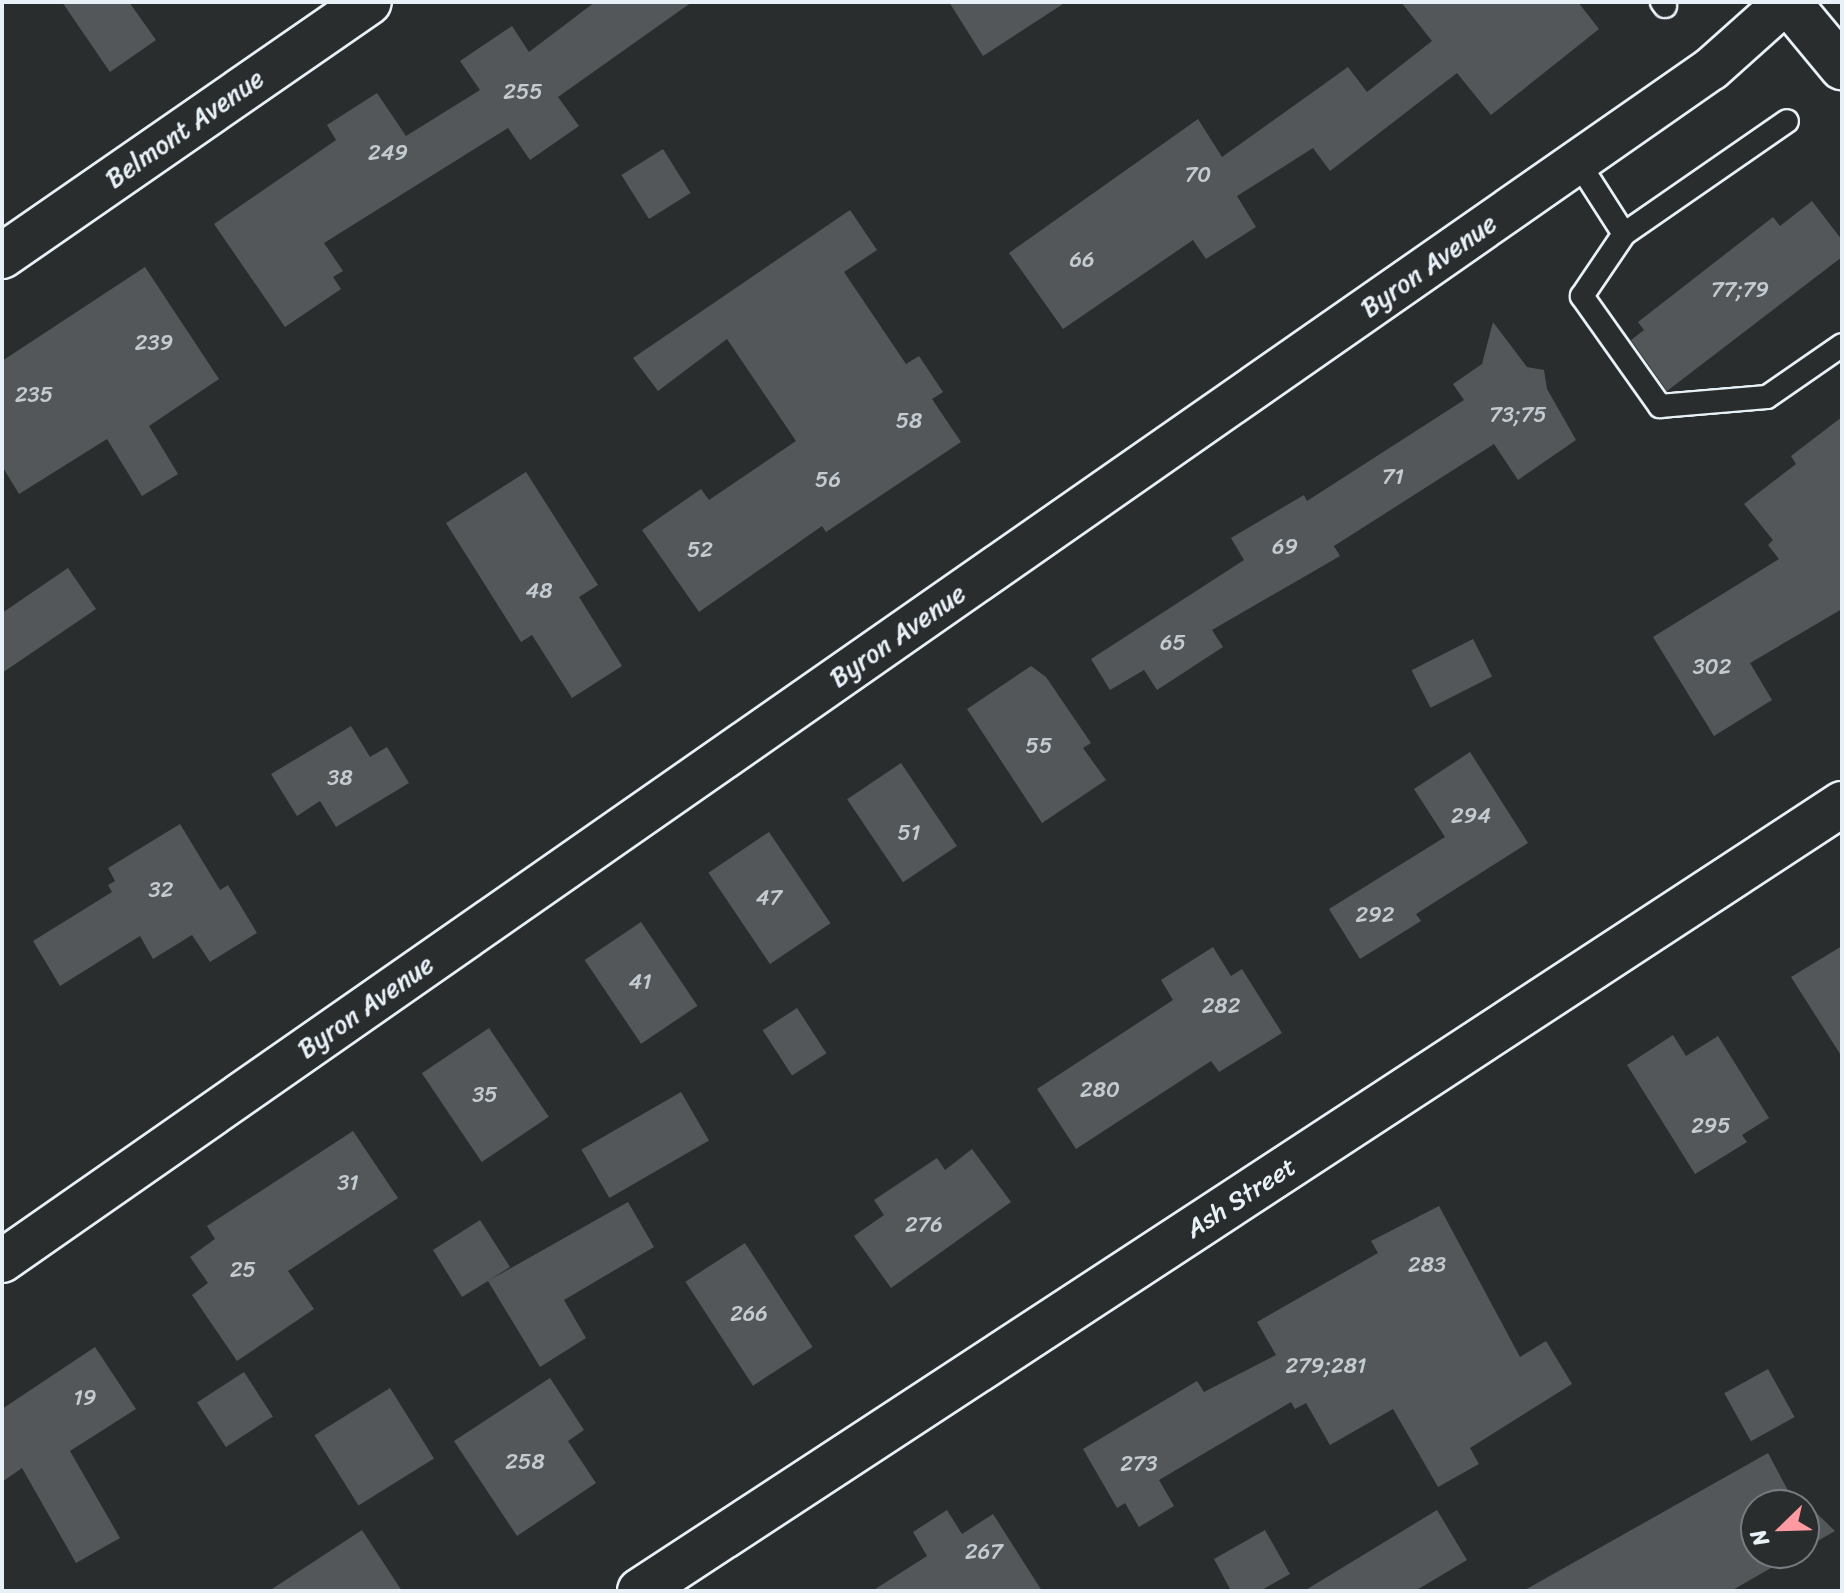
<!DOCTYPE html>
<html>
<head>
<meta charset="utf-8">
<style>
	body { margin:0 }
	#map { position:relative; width:1844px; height:1593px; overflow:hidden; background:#2a2d2e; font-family:Sriracha,sans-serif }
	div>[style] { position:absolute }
	.building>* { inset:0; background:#535759; transform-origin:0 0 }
	.roads { filter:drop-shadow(2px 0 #e8f1f8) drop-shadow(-2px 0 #e8f1f8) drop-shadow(0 2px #e8f1f8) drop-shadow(0 -2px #e8f1f8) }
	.lane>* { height:22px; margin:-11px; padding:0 11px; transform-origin:11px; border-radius:11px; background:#2a2d2e }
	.street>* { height:42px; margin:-21px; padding:0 21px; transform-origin:21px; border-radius:21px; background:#2a2d2e }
	.secondary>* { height:44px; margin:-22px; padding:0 22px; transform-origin:22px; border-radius:22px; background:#2a2d2e }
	span { translate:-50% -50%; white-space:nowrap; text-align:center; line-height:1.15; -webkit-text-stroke:6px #2a2d2e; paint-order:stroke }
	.number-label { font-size:22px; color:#c3cad0 }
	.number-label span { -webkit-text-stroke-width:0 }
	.street-label { font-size:26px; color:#e8f1f8 }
	.frame { position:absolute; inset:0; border:4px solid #e8f1f8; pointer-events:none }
	.north { position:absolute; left:1740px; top:1489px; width:80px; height:80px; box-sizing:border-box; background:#2a2d2e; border:2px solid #767b7f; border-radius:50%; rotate:247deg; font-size:22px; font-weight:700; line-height:32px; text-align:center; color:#e8f1f8 }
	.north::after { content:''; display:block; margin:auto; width:28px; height:36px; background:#ff9aa2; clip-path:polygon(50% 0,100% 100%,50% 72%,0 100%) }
</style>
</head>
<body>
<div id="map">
	<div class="building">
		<i style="clip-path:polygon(62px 2px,129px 2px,156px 40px,110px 72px)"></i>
		<i style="clip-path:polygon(595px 2px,692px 2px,558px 97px,579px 126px,530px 160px,508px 128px,324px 243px,343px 271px,333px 277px,341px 289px,285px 327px,214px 224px,336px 140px,327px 125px,377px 93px,406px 136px,480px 90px,460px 61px,512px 26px,529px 52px)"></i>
		<i style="clip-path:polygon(949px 2px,1066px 2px,983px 56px)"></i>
		<i style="clip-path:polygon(1401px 2px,1578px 2px,1599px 29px,1491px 115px,1457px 73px,1330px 171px,1313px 148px,1237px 196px,1256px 227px,1206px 259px,1193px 240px,1063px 329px,1009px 253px,1198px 119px,1222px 157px,1348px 67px,1367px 92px,1432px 41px)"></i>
		<i style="left:663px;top:149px;width:52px;height:49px;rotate:58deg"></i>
		<i style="clip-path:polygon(1812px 201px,1842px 240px,1842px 257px,1667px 391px,1631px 340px,1644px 330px,1638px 322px,1773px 217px,1780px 226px)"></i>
		<i style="clip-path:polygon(850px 210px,877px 250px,844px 272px,906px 364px,919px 356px,943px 392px,932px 399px,961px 442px,826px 532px,822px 526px,699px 612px,642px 530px,701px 489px,709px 500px,796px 441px,727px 339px,658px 391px,633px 358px)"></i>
		<i style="clip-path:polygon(145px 267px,219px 379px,149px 426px,178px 474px,142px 496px,107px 439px,19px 494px,2px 466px,2px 361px)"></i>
		<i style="clip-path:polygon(1493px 322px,1527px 367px,1544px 370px,1547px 389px,1576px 440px,1518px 480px,1494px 444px,1334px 546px,1340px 556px,1212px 630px,1223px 647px,1157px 690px,1144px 670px,1110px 690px,1091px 659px,1244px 560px,1231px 538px,1304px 495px,1307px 501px,1464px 400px,1453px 384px,1482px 364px)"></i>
		<i style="clip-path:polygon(1842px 417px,1842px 609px,1750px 663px,1772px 700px,1714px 736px,1653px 637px,1779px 559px,1768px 545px,1773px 540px,1744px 504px,1796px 464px,1791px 456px)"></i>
		<i style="clip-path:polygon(526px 472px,598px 585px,579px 597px,622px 666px,572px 698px,532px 635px,521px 642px,446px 523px)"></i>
		<i style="clip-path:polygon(68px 568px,96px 609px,2px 673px,2px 613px)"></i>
		<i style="left:1473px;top:639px;width:42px;height:69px;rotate:63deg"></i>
		<i style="clip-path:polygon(1031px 666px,1046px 677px,1091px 743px,1083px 748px,1106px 780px,1042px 823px,967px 709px)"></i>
		<i style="clip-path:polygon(351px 726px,370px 757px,387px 747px,409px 783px,336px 827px,320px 801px,297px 816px,271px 774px)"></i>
		<i style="clip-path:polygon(1470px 752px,1528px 843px,1416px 914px,1421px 921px,1360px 959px,1329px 909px,1445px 837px,1414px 789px)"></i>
		<i style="left:901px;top:763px;width:100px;height:65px;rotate:56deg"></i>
		<i style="clip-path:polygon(180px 824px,220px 890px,228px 885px,257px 933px,210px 962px,192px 935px,153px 959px,140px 936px,60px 986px,33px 941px,112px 892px,108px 885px,115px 881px,108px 868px)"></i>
		<i style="left:769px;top:832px;width:110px;height:73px;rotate:56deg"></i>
		<i style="left:641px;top:922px;width:101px;height:68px;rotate:56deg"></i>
		<i style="clip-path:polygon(1842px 946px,1842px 1057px,1791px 977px)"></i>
		<i style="clip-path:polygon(1213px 947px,1231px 976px,1242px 969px,1282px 1033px,1219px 1072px,1211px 1061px,1076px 1149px,1037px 1089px,1173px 1000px,1161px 980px)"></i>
		<i style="left:797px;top:1008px;width:54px;height:41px;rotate:57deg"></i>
		<i style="left:489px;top:1028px;width:107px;height:81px;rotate:56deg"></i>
		<i style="clip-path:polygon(1673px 1035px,1686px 1056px,1718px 1036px,1769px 1118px,1742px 1135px,1747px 1142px,1695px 1174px,1627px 1065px)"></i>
		<i style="left:681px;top:1092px;width:56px;height:115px;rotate:60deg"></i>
		<i style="clip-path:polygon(353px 1131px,398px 1198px,288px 1271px,314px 1309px,237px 1361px,192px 1295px,208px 1283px,190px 1257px,215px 1239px,207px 1226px)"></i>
		<i style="clip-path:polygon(972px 1149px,1011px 1202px,891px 1288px,854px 1236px,884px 1215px,874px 1200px,937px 1158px,945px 1170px)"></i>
		<i style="clip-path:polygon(628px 1202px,654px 1247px,564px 1300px,586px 1338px,540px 1367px,488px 1281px,462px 1297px,433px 1250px,480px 1220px,510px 1267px,488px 1281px)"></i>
		<i style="clip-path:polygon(1439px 1206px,1520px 1357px,1546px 1341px,1572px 1384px,1470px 1448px,1479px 1464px,1438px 1487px,1393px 1409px,1330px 1445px,1306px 1403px,1295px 1409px,1291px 1402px,1159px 1480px,1174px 1506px,1139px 1527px,1125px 1503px,1117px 1508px,1083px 1449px,1197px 1381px,1204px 1392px,1276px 1355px,1257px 1322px,1378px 1253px,1371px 1241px)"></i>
		<i style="left:745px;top:1243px;width:124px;height:71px;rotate:57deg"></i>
		<i style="clip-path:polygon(95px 1347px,136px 1409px,70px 1451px,120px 1538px,76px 1563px,22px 1468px,2px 1482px,2px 1409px)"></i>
		<i style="left:1768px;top:1369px;width:55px;height:50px;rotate:61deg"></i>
		<i style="left:244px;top:1372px;width:53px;height:56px;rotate:57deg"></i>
		<i style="clip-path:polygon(550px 1378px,584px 1430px,568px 1441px,596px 1483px,517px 1536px,454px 1441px)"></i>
		<i style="left:390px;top:1388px;width:83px;height:89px;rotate:58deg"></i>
		<i style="clip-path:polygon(1768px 1453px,1793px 1500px,1803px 1500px,1835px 1531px,1804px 1549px,1804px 1505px,1756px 1505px,1756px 1553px,1797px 1553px,1731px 1591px,1523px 1591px)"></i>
		<i style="clip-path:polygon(947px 1510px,962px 1534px,993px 1514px,1042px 1591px,872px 1591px,927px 1556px,913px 1532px)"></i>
		<i style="clip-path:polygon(1437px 1510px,1467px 1560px,1415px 1591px,1304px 1591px)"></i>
		<i style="clip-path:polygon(362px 1530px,402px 1591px,269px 1591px)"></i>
		<i style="clip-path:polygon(1265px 1530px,1290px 1574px,1260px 1591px,1231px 1591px,1214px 1559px)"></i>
	</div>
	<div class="roads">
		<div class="lane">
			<i style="left:1662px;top:2px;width:5px;rotate:53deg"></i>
			<i style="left:1578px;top:162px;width:85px;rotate:57.4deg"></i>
			<i style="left:1624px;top:234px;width:198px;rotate:-34.7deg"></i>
			<i style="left:1624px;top:234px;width:75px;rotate:124.1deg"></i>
			<i style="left:1582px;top:296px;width:135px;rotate:54.7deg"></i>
			<i style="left:1660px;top:406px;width:107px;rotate:-4.8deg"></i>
			<i style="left:1767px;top:397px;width:91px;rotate:-34.7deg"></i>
		</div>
		<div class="street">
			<i style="left:2px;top:1261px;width:2084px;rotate:-34.9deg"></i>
			<i style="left:1711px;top:69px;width:101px;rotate:-41.8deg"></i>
		</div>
		<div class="secondary">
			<i style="left:1788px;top:2px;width:85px;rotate:50.3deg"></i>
			<i style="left:2px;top:256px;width:446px;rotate:-34.7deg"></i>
			<i style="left:640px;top:1591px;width:1437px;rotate:-33.21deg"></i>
		</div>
	</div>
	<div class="number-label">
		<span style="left:523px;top:92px">255</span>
		<span style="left:388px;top:153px">249</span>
		<span style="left:1198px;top:175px">70</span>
		<span style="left:1082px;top:260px">66</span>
		<span style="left:1740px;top:290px">77;79</span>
		<span style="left:154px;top:343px">239</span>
		<span style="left:34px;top:395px">235</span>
		<span style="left:1518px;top:415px">73;75</span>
		<span style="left:909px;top:421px">58</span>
		<span style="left:1393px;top:477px">71</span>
		<span style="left:828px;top:480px">56</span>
		<span style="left:1285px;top:547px">69</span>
		<span style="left:700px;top:550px">52</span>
		<span style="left:539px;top:591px">48</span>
		<span style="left:1173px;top:643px">65</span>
		<span style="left:1712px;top:667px">302</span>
		<span style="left:1039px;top:746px">55</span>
		<span style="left:340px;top:778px">38</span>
		<span style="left:1471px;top:816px">294</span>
		<span style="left:909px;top:833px">51</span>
		<span style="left:161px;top:890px">32</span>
		<span style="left:769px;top:898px">47</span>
		<span style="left:1375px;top:915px">292</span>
		<span style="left:640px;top:982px">41</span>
		<span style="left:1221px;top:1006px">282</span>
		<span style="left:1100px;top:1090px">280</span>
		<span style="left:485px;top:1095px">35</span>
		<span style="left:1711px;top:1126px">295</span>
		<span style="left:348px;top:1183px">31</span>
		<span style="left:924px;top:1225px">276</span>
		<span style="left:1427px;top:1265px">283</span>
		<span style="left:243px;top:1270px">25</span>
		<span style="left:749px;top:1314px">266</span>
		<span style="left:1326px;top:1366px">279;281</span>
		<span style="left:85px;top:1398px">19</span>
		<span style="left:525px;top:1462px">258</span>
		<span style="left:1139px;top:1464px">273</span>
		<span style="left:984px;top:1552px">267</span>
	</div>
	<div class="street-label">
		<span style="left:185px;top:129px;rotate:-35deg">Belmont Avenue</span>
		<span style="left:1429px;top:266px;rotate:-35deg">Byron Avenue</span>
		<span style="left:898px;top:636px;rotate:-35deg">Byron Avenue</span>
		<span style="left:366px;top:1007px;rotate:-35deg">Byron Avenue</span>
		<span style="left:1241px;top:1198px;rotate:-33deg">Ash Street</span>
	</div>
	<div class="frame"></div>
	<div class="north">N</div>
</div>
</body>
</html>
